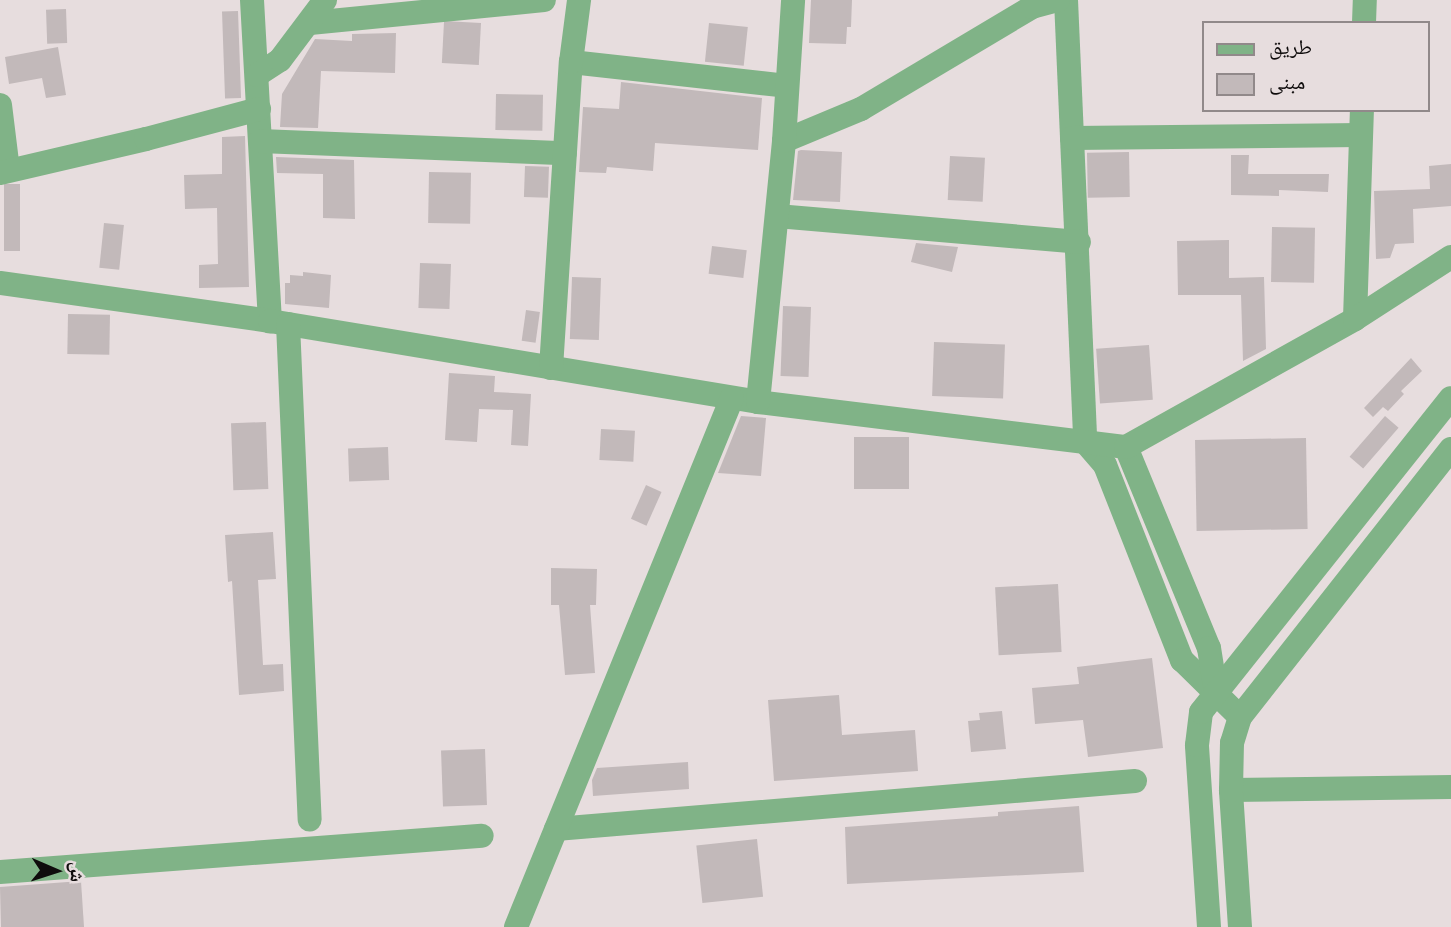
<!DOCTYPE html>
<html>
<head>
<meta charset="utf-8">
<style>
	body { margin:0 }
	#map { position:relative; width:1451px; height:927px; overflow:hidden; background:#e7ddde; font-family:"Work Sans","Noto Naskh Arabic",sans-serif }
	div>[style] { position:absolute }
	.building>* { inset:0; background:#c2b9ba; transform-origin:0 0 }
	.minor>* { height:24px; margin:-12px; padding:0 12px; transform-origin:12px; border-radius:12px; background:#80b387 }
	span { translate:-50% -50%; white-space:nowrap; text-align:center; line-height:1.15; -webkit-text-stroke:7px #e7ddde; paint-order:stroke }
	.legend { position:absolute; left:1202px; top:21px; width:228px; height:91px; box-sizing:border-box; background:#e7ddde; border:2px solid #91898a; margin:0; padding:9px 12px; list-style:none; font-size:21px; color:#0f0c0c }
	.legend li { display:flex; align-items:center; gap:14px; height:35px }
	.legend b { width:35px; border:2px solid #91898a }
	.north { position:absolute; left:21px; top:836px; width:70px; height:70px; -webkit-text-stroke:5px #e7ddde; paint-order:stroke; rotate:93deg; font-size:19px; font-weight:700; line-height:28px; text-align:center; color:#0f0c0c }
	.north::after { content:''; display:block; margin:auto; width:24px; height:32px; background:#0f0c0c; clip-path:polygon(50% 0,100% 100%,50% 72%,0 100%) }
</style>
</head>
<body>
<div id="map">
	<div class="building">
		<i style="clip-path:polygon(811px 0,852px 0,851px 27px,847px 27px,846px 44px,809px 43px)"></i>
		<i style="left:66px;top:9px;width:34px;height:20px;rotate:88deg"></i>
		<i style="left:238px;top:11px;width:87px;height:16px;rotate:88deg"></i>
		<i style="left:481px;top:23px;width:42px;height:37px;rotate:93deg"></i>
		<i style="left:709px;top:23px;width:39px;height:39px;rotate:6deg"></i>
		<i style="clip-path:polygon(396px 33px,395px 73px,321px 71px,318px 128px,280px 127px,282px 94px,315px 39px,352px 41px,352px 34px)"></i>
		<i style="clip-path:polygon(58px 47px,66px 95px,46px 98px,42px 78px,9px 84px,5px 57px)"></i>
		<i style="clip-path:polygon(621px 82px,762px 98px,758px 150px,655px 143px,653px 171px,607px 167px,606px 173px,579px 172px,583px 107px,619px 109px)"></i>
		<i style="left:496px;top:94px;width:47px;height:36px;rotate:1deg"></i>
		<i style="clip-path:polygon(245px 136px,249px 287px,199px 288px,199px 265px,218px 264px,217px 208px,185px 209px,184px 175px,222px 174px,222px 137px)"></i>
		<i style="clip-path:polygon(801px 150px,842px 152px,840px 202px,793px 200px,798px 151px)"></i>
		<i style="left:1129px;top:152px;width:45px;height:42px;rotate:89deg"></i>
		<i style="clip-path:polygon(1231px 155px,1249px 155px,1248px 174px,1329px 174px,1328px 192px,1279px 190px,1279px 196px,1231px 195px)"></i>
		<i style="left:950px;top:156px;width:35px;height:44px;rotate:3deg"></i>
		<i style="clip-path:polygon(276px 157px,354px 160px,355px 219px,323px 218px,323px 174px,277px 173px)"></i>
		<i style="clip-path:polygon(1451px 164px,1451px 206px,1413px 209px,1414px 243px,1395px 244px,1390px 258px,1376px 259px,1374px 191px,1430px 189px,1429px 166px)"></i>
		<i style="left:525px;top:166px;width:24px;height:31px;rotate:2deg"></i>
		<i style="left:429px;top:172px;width:42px;height:51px;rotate:1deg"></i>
		<i style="left:20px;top:184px;width:67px;height:16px;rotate:90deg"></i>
		<i style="left:104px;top:223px;width:20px;height:45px;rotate:6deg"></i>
		<i style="left:1272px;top:227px;width:43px;height:55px;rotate:1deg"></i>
		<i style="clip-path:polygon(1229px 240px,1229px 278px,1264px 277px,1266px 349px,1243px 361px,1241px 295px,1178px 295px,1177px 241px)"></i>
		<i style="clip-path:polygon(916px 243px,958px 247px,952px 272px,911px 262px)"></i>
		<i style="left:712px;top:246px;width:35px;height:28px;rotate:7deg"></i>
		<i style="left:420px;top:263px;width:31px;height:45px;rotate:2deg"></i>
		<i style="clip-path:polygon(303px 272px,331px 275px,329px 308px,285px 304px,285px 283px,290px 283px,290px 275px,303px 276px)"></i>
		<i style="left:572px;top:277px;width:29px;height:62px;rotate:2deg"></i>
		<i style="left:783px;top:306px;width:28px;height:70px;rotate:2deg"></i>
		<i style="left:526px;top:310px;width:14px;height:31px;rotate:8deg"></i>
		<i style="left:68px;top:314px;width:42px;height:40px;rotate:1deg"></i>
		<i style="left:934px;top:342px;width:71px;height:54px;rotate:2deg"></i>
		<i style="left:1149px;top:345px;width:55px;height:53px;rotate:86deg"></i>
		<i style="clip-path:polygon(1411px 358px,1422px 371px,1401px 391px,1404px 394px,1388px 411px,1383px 407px,1373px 417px,1364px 408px)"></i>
		<i style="clip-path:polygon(449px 373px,495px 376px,494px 392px,531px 394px,528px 446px,511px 445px,513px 410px,479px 409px,477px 442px,445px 440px)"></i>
		<i style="clip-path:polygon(741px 416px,766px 418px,761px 476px,718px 473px)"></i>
		<i style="left:1385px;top:416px;width:18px;height:54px;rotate:41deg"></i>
		<i style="left:266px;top:422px;width:67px;height:35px;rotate:88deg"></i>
		<i style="left:601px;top:429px;width:34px;height:31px;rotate:3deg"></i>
		<i style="left:909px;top:437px;width:52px;height:55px;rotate:90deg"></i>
		<i style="left:1306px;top:438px;width:91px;height:111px;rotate:89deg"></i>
		<i style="left:388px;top:447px;width:33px;height:40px;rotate:88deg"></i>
		<i style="left:646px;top:485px;width:17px;height:37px;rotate:24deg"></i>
		<i style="clip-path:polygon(273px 532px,276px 579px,258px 580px,263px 665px,283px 664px,284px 691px,239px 695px,232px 581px,228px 582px,225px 535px)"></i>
		<i style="clip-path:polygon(551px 568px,597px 569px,596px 605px,590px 605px,595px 673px,565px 675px,559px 605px,551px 605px)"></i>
		<i style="left:1058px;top:584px;width:68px;height:63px;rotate:87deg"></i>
		<i style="clip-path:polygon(1152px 658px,1163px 748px,1088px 757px,1083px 720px,1035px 724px,1032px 688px,1079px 684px,1077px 667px)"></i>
		<i style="clip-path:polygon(839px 695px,842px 735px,915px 730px,918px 771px,774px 781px,768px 700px)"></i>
		<i style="clip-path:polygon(1002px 711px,1006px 749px,971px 752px,968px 721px,980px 720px,979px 713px)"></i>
		<i style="left:485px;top:749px;width:56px;height:44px;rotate:88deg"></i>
		<i style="clip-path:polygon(688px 762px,689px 789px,593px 796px,592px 780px,597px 768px)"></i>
		<i style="clip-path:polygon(1079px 806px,1084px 872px,847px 884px,845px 827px,998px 816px,998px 812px)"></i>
		<i style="left:757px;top:839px;width:58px;height:61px;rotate:84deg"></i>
		<i style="clip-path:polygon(81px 881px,84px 927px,1px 927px,0 887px)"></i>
	</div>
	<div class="minor">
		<i style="left:252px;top:0;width:322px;rotate:86.8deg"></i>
		<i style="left:1066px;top:0;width:442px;rotate:87.5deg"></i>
		<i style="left:1085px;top:442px;width:30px;rotate:49deg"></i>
		<i style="left:1105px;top:465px;width:210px;rotate:68.5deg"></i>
		<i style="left:1182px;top:660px;width:81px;rotate:44.5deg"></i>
		<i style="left:310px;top:23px;width:235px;rotate:-5.6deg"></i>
		<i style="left:1364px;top:23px;width:23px;rotate:-88deg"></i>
		<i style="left:571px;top:62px;width:217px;rotate:6.3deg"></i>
		<i style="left:257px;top:75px;width:27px;rotate:-33deg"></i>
		<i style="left:280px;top:60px;width:75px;rotate:-53.1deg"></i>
		<i style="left:0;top:105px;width:65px;rotate:83deg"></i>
		<i style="left:1072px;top:138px;width:289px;rotate:-0.6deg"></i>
		<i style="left:260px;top:141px;width:305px;rotate:2.3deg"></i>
		<i style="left:784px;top:141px;width:83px;rotate:-22.6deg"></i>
		<i style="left:861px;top:109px;width:199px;rotate:-30.8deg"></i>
		<i style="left:1032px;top:7px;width:27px;rotate:-15deg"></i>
		<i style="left:0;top:173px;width:150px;rotate:-13.1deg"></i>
		<i style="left:146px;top:139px;width:117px;rotate:-14.9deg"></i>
		<i style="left:777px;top:216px;width:303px;rotate:4.9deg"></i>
		<i style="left:0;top:283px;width:273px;rotate:8deg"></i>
		<i style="left:270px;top:321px;width:495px;rotate:9.4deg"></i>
		<i style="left:758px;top:402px;width:371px;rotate:7deg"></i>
		<i style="left:1126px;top:447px;width:217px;rotate:67.6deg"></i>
		<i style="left:1209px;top:648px;width:45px;rotate:81deg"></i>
		<i style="left:1355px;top:319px;width:209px;rotate:-88.1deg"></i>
		<i style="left:288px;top:324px;width:496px;rotate:87.5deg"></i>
		<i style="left:551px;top:368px;width:307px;rotate:-86.3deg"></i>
		<i style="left:571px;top:62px;width:63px;rotate:-82.6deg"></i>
		<i style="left:758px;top:402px;width:262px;rotate:-84.3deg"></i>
		<i style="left:784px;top:141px;width:141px;rotate:-86.3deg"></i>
		<i style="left:1126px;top:447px;width:262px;rotate:-29.2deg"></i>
		<i style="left:1355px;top:319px;width:114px;rotate:-32.9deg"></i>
		<i style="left:1231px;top:790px;width:220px;rotate:-0.8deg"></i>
		<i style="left:556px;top:829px;width:581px;rotate:-4.74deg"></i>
		<i style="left:0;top:872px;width:483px;rotate:-4.3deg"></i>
		<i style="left:516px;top:927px;width:571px;rotate:-67.79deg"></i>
		<i style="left:1209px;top:927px;width:182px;rotate:-93.8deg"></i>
		<i style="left:1197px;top:745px;width:33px;rotate:-83deg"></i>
		<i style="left:1201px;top:712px;width:401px;rotate:-51.5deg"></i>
		<i style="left:1240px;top:927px;width:137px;rotate:-93.8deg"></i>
		<i style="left:1231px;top:790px;width:47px;rotate:-88.8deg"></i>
		<i style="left:1232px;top:743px;width:27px;rotate:-73deg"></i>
		<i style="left:1240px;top:717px;width:341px;rotate:-51.8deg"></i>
	</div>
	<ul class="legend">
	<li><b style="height:9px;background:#80b387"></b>طريق</li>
	<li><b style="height:19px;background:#c2b9ba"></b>مبنى</li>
	</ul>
	<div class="north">ش</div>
</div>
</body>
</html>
